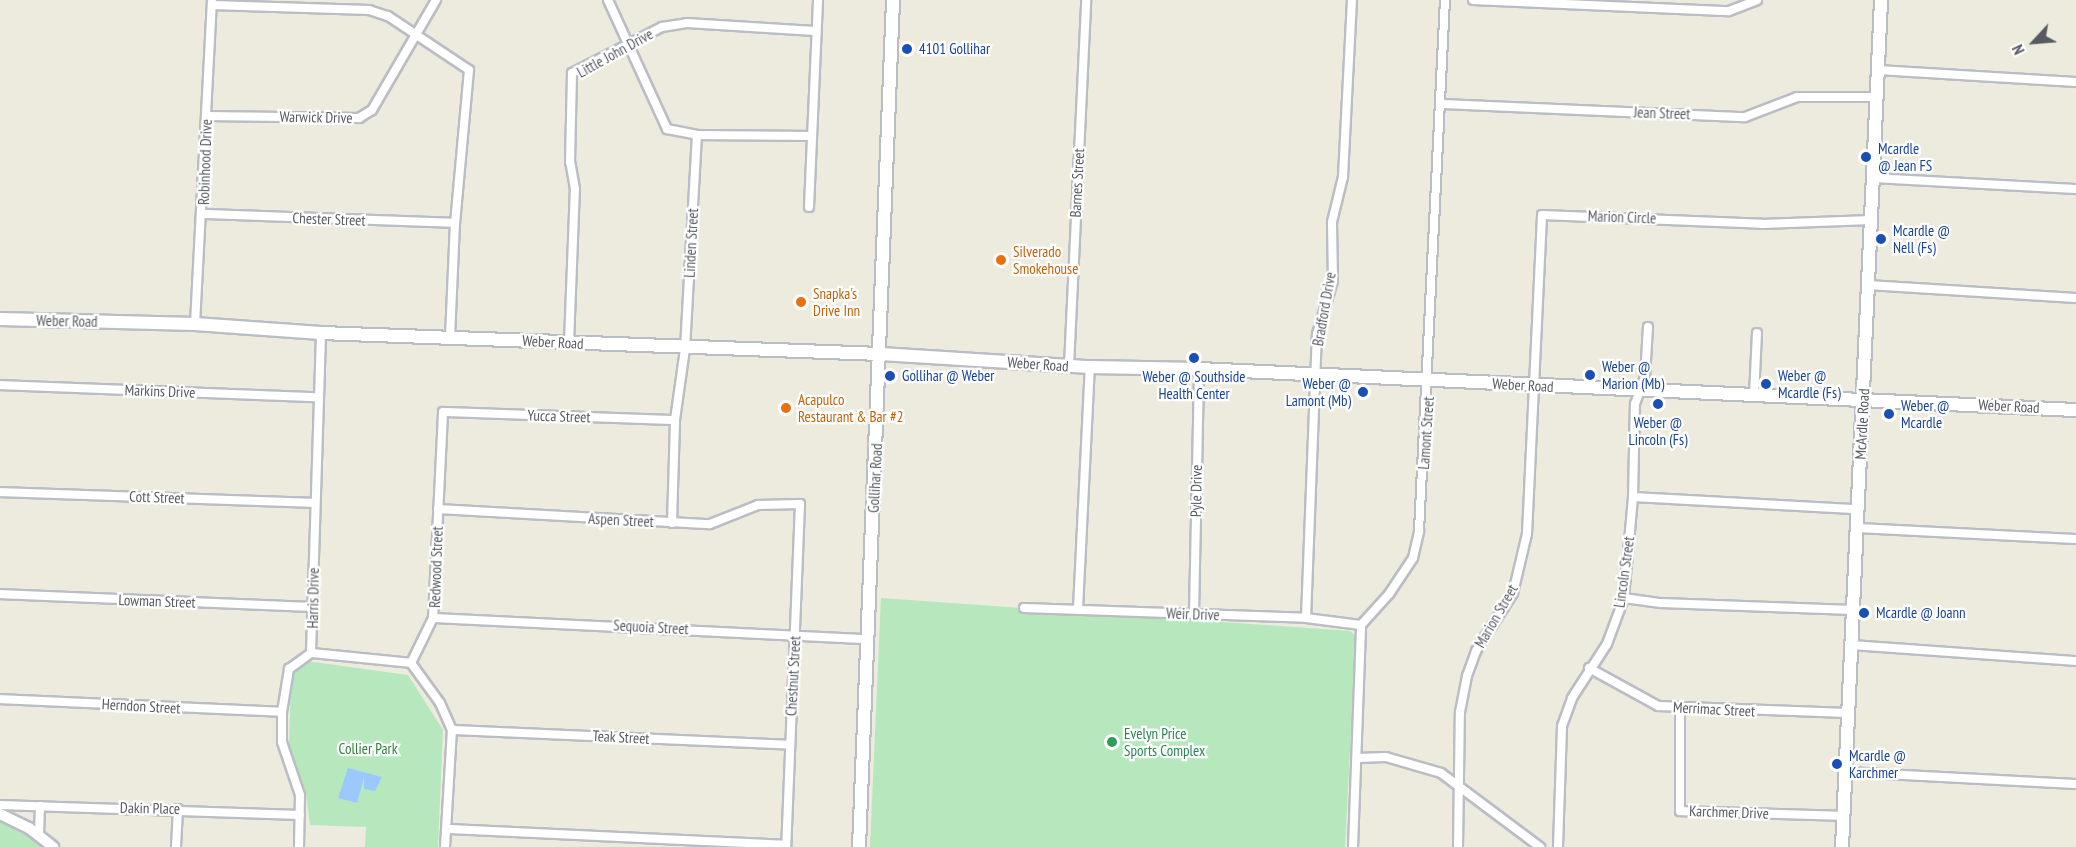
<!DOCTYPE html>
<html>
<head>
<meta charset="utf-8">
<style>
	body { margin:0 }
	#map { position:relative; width:2076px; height:847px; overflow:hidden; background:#ecebde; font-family:"PT Sans Narrow",sans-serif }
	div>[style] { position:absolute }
	.green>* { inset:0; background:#b7e7bd }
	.water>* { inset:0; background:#9bc9ff }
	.roads { filter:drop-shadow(2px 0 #bbbdc4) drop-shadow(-2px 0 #bbbdc4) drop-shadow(0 2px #bbbdc4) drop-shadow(0 -2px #bbbdc4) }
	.minor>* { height:8px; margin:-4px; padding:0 4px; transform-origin:4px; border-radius:4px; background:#fff }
	.tertiary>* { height:10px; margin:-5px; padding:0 5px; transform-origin:5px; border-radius:5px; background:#fff }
	.secondary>* { height:12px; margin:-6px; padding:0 6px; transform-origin:6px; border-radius:6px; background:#fff }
	.dots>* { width:16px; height:16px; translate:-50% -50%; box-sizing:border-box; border:3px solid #fff; border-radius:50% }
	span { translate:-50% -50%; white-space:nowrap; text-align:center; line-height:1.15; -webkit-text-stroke:4.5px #fff; paint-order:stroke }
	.transit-label { font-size:15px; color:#164399 }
	.left { translate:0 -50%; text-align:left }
	.right { translate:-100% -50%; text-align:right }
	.street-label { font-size:15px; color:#575b61 }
	.food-label { font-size:15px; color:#c56008 }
	.leisure-label { font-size:15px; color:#27864d }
	.park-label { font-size:15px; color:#2d843a }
	.north { position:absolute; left:2004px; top:12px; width:60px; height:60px; -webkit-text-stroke:4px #fff; paint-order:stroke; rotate:244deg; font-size:16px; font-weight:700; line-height:24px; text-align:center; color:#575b61 }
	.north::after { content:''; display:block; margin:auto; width:21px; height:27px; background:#575b61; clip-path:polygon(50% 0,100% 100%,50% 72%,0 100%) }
</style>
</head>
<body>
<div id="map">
	<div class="green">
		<i style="clip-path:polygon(881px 598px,1350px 631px,1356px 636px,1345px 847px,870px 847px)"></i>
		<i style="clip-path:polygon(306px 661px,408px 675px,443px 730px,438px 847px,365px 847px,366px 827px,310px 825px,306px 795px,289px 747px,291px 672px)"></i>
		<i style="clip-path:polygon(0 820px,28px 835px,45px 847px,0 847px)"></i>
	</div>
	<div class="water">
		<i style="clip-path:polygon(348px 768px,382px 777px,375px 791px,364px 789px,364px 777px,357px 803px,338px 798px)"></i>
	</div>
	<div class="roads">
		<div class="minor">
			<i style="left:608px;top:0;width:142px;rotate:65.4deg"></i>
			<i style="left:667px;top:129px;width:31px;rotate:11deg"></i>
			<i style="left:697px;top:135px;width:113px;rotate:0.5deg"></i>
			<i style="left:1473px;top:0;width:256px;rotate:2.5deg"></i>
			<i style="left:1729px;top:11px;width:30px;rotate:-21deg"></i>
			<i style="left:212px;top:5px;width:157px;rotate:1.8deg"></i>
			<i style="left:369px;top:10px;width:20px;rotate:18deg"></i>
			<i style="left:388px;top:16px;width:97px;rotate:33.7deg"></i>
			<i style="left:469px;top:70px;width:154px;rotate:95.2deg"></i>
			<i style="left:455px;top:223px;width:113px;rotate:92.5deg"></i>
			<i style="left:1878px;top:70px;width:198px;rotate:3.5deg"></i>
			<i style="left:1443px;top:104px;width:302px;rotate:2.5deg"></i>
			<i style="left:1745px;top:117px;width:56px;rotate:-21deg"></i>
			<i style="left:1797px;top:97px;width:80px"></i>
			<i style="left:207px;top:116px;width:152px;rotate:0.8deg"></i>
			<i style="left:359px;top:118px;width:15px;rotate:-32deg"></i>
			<i style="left:372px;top:110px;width:127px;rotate:-59.8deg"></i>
			<i style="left:1873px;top:178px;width:203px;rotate:3.1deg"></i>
			<i style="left:809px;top:207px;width:207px;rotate:-87.5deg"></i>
			<i style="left:203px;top:214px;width:252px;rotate:2deg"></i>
			<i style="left:1868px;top:285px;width:208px;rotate:3.6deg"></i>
			<i style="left:195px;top:324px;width:323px;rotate:-87deg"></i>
			<i style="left:569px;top:343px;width:154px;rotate:-87.8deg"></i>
			<i style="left:575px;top:189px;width:27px;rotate:-100deg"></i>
			<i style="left:570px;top:162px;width:89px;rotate:-88.7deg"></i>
			<i style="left:572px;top:73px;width:101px;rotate:-27.1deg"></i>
			<i style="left:662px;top:27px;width:25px;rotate:-9deg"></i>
			<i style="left:687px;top:23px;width:128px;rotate:3.6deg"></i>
			<i style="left:1069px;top:366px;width:366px;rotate:-87.3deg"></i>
			<i style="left:0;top:385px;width:319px;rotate:2.2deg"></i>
			<i style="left:1754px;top:396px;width:63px;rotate:-87.3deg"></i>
			<i style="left:0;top:492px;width:313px;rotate:2deg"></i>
			<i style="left:1633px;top:497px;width:225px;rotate:3.1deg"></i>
			<i style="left:438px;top:509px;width:272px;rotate:3.2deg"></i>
			<i style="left:710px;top:524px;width:52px;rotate:-21.6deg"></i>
			<i style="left:758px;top:505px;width:42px;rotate:-1.4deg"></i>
			<i style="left:800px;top:504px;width:343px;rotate:92.3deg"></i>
			<i style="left:672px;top:523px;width:103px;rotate:-88.3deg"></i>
			<i style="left:675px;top:420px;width:72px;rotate:-82deg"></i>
			<i style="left:685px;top:349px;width:214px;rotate:-86.8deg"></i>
			<i style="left:1857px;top:528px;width:219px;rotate:2.9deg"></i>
			<i style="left:0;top:594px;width:314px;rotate:2.4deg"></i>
			<i style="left:1624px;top:598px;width:37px;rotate:8deg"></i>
			<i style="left:1661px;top:603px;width:192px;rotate:2.1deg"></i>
			<i style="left:1024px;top:608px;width:282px;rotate:2deg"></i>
			<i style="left:1306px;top:618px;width:55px;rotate:7.3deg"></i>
			<i style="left:1078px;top:609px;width:242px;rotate:-87.2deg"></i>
			<i style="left:1194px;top:613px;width:244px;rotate:-88.8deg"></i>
			<i style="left:433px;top:618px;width:436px;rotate:2.8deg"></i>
			<i style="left:1306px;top:618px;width:284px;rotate:-87.8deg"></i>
			<i style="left:1317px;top:334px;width:55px;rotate:-73.2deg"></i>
			<i style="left:1333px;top:281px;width:59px;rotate:-91deg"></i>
			<i style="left:1332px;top:222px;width:46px;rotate:-76.3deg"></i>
			<i style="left:1343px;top:177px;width:177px;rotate:-87.1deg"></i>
			<i style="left:1852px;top:645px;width:225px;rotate:4.1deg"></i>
			<i style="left:311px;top:653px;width:100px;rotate:5.7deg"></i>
			<i style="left:1589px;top:668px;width:79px;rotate:28.8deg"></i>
			<i style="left:1658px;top:706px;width:190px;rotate:2.1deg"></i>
			<i style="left:0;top:699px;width:282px;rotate:2.6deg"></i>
			<i style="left:1680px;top:709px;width:102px;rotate:90deg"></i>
			<i style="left:1680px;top:811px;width:164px;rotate:1.7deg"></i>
			<i style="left:452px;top:730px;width:337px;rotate:2.5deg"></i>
			<i style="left:1357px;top:758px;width:29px;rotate:-2deg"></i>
			<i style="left:1386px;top:757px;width:57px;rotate:16.2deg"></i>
			<i style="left:1441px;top:773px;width:124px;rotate:36.8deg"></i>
			<i style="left:1846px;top:772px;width:230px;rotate:3deg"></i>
			<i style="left:0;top:805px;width:300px;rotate:1.9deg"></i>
			<i style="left:448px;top:829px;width:338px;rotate:2.7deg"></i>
			<i style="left:39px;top:835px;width:29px;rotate:-88deg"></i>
			<i style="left:176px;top:847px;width:38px;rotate:-87deg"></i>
			<i style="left:299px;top:847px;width:52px;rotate:-88.9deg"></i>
			<i style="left:300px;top:795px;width:56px;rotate:-108.8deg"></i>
			<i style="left:282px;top:742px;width:30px;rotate:-90deg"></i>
			<i style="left:282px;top:712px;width:44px;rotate:-80.8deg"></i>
			<i style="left:289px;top:669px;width:27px;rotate:-36deg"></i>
			<i style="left:311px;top:653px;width:320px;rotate:-88.2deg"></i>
			<i style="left:445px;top:847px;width:117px;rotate:-86.6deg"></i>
			<i style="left:452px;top:730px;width:30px;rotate:-114deg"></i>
			<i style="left:440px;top:703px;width:49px;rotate:-125.9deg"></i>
			<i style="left:411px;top:663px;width:50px;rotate:-63.9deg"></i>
			<i style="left:433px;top:618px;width:206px;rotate:-87.2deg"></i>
			<i style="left:443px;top:412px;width:232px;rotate:2deg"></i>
			<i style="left:1353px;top:847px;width:222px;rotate:-87.9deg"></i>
			<i style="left:1361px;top:625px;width:42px;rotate:-47.9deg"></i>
			<i style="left:1389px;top:594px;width:43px;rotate:-56.3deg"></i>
			<i style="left:1413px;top:558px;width:28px;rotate:-77deg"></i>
			<i style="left:1419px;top:531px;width:532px;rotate:-87.2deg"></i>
			<i style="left:1458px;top:847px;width:135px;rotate:-89.2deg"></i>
			<i style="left:1460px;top:712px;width:37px;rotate:-79deg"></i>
			<i style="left:1467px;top:676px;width:27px;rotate:-70deg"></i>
			<i style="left:1476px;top:651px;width:69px;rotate:-57.5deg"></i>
			<i style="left:1513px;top:593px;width:61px;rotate:-76.7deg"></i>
			<i style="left:1527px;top:534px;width:319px;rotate:-87.3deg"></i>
			<i style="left:1542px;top:215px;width:220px;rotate:2.3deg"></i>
			<i style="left:1762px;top:224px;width:109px;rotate:-2.1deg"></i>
			<i style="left:1558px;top:847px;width:121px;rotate:-88.1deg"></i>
			<i style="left:1562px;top:726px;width:30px;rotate:-70deg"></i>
			<i style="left:1572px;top:698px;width:64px;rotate:-57.1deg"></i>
			<i style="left:1607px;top:644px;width:49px;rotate:-69.7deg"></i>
			<i style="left:1624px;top:598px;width:101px;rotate:-84.9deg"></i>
			<i style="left:1633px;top:497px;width:93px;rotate:-88.8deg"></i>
			<i style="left:1635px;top:404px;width:29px;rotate:-70deg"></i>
			<i style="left:1645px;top:377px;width:50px;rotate:-86.6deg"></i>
		</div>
		<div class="tertiary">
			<i style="left:0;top:814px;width:32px;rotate:26deg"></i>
			<i style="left:29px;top:828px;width:31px;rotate:38deg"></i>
		</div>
		<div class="secondary">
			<i style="left:0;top:319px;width:195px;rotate:1.5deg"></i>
			<i style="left:195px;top:324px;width:126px;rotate:4.1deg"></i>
			<i style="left:321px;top:333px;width:560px;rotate:2.15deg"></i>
			<i style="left:881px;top:354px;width:209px;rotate:3.6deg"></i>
			<i style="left:1090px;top:367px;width:109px;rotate:1.1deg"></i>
			<i style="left:1199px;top:369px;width:878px;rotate:2.68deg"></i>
			<i style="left:859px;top:847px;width:848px;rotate:-87.7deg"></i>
			<i style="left:1842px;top:847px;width:848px;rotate:-87.36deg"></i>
		</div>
	</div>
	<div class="dots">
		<i style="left:907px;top:49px;background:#1a4fb4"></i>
		<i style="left:1866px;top:157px;background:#1a4fb4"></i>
		<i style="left:1881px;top:239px;background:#1a4fb4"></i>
		<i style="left:1001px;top:260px;background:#e8710a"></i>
		<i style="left:801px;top:302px;background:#e8710a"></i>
		<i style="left:1194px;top:358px;background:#1a4fb4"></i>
		<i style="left:1590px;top:375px;background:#1a4fb4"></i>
		<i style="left:890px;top:376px;background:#1a4fb4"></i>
		<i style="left:1766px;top:384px;background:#1a4fb4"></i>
		<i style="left:1363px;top:392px;background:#1a4fb4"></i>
		<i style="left:1658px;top:404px;background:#1a4fb4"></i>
		<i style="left:786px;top:408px;background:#e8710a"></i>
		<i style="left:1889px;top:414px;background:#1a4fb4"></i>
		<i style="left:1864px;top:613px;background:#1a4fb4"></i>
		<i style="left:1112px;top:742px;background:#2e9e5b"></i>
		<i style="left:1837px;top:764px;background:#1a4fb4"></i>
	</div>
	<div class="transit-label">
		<span class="left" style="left:919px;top:49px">4101 Gollihar</span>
		<span class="left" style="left:1878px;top:157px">Mcardle<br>@ Jean FS</span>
		<span class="left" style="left:1893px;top:239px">Mcardle @<br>Nell (Fs)</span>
		<span class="left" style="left:1602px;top:375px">Weber @<br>Marion (Mb)</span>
		<span class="left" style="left:1778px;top:384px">Weber @<br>Mcardle (Fs)</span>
		<span class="left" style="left:902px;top:376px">Gollihar @ Weber</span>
		<span style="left:1194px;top:385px">Weber @ Southside<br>Health Center</span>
		<span class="right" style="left:1351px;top:392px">Weber @<br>Lamont (Mb)</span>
		<span class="left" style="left:1901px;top:414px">Weber @<br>Mcardle</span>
		<span style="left:1658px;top:431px">Weber @<br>Lincoln (Fs)</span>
		<span class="left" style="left:1876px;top:613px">Mcardle @ Joann</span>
		<span class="left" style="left:1849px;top:764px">Mcardle @<br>Karchmer</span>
	</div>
	<div class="street-label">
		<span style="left:615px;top:53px;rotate:-29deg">Little John Drive</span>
		<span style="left:1662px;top:113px;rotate:2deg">Jean Street</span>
		<span style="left:316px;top:117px;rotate:1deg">Warwick Drive</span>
		<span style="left:205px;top:162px;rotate:-88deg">Robinhood Drive</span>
		<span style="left:1077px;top:183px;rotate:-87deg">Barnes Street</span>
		<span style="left:1622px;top:217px;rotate:2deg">Marion Circle</span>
		<span style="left:329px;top:219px;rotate:2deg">Chester Street</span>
		<span style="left:691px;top:243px;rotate:-87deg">Linden Street</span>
		<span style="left:1324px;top:309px;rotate:-80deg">Bradford Drive</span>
		<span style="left:67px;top:321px;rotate:1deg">Weber Road</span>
		<span style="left:553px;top:342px;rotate:3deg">Weber Road</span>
		<span style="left:1038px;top:364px;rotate:4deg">Weber Road</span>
		<span style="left:1523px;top:385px;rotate:3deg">Weber Road</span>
		<span style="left:160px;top:391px;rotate:2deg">Markins Drive</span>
		<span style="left:2009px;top:406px;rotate:3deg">Weber Road</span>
		<span style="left:559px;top:416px;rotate:2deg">Yucca Street</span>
		<span style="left:1862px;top:424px;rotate:-87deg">McArdle Road</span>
		<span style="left:1426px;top:433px;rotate:-86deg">Lamont Street</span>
		<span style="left:875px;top:478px;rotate:-87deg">Gollihar Road</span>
		<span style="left:1196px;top:491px;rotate:-89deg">Pyle Drive</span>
		<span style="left:157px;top:497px;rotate:2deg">Cott Street</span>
		<span style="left:621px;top:520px;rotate:3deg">Aspen Street</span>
		<span style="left:436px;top:567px;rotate:-88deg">Redwood Street</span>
		<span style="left:1624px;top:572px;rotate:-82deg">Lincoln Street</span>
		<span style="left:313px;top:598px;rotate:-89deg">Harris Drive</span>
		<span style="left:157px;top:601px;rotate:2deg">Lowman Street</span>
		<span style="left:1193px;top:614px;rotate:2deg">Weir Drive</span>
		<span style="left:1496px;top:616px;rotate:-60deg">Marion Street</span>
		<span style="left:651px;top:627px;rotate:3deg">Sequoia Street</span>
		<span style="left:793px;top:676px;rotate:-87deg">Chestnut Street</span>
		<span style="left:141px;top:706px;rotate:3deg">Herndon Street</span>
		<span style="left:1714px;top:709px;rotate:3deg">Merrimac Street</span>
		<span style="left:621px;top:737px;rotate:3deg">Teak Street</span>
		<span style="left:150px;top:808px;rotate:1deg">Dakin Place</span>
		<span style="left:1729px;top:812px;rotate:2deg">Karchmer Drive</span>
	</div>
	<div class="food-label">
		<span class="left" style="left:1013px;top:260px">Silverado<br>Smokehouse</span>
		<span class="left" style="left:813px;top:302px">Snapka's<br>Drive Inn</span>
		<span class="left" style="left:798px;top:408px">Acapulco<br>Restaurant &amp; Bar #2</span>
	</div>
	<div class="leisure-label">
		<span class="left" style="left:1124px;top:742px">Evelyn Price<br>Sports Complex</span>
	</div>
	<div class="park-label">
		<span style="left:368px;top:749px">Collier Park</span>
	</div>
	<div class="north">N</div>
</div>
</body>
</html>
